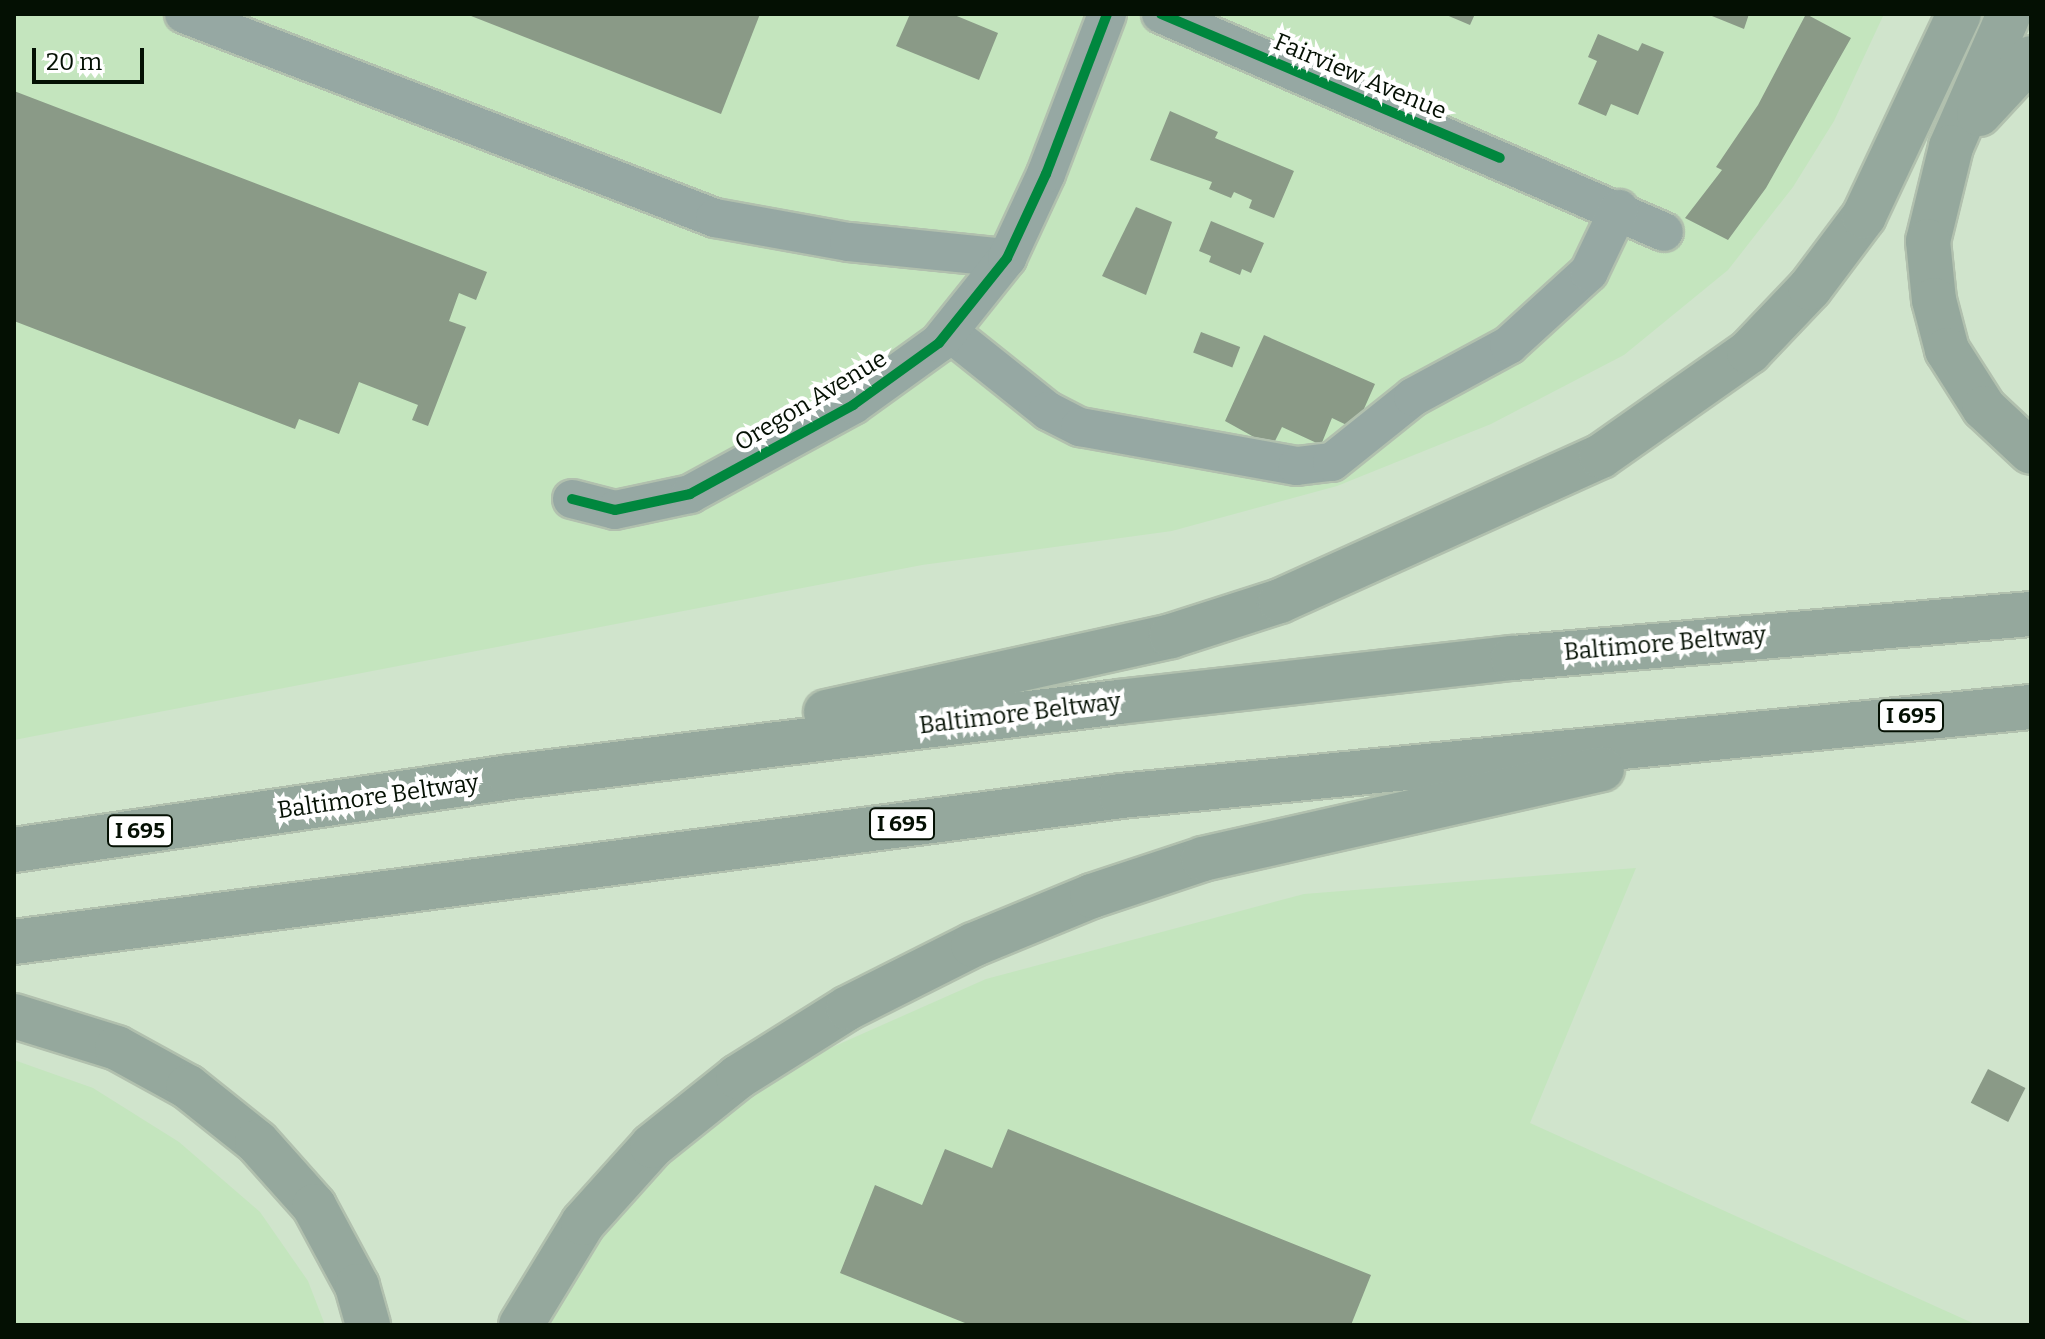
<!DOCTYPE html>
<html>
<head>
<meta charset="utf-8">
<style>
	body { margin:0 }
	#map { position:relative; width:2045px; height:1339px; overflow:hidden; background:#d0e4cc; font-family:Bitter,serif }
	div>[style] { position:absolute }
	.built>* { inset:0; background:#c4e5be }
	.building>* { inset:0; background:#8a9a87; transform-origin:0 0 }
	.roads { filter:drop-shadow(2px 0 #b1c0ae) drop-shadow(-2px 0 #b1c0ae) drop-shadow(0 2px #b1c0ae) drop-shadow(0 -2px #b1c0ae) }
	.minor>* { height:38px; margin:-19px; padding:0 19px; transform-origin:19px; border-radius:19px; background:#96a8a3 }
	.highway>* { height:44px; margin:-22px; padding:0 22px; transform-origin:22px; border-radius:22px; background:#95a89d }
	.cycleway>* { height:10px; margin:-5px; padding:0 5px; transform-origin:5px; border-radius:5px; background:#00873e }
	span { translate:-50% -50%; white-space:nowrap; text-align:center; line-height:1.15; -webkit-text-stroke:8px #fff; paint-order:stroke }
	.shield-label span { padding:2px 6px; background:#fff; border:2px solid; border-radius:6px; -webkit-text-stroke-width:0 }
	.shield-label { font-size:22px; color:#041003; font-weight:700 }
	.street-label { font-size:24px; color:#041003 }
	.frame { position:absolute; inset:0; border:16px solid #041003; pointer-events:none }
	.scale { position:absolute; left:32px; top:48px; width:112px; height:36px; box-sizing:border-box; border:4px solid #041003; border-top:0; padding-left:10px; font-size:24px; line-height:28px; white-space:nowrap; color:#041003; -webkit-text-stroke:6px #fff; paint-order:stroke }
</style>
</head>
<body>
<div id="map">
	<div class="built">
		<i style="clip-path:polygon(14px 14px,1884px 14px,1834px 121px,1793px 187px,1728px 270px,1624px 355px,1491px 424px,1337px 486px,1172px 531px,922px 565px,14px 740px)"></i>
		<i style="clip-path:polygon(1636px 868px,1530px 1123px,1977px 1325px,541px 1325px,571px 1273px,628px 1200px,694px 1135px,801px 1061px,986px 979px,1304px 894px)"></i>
		<i style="clip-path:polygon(14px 1060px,93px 1088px,179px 1142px,260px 1212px,308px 1281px,325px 1325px,14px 1325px)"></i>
	</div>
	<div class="building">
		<i style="clip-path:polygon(466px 14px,760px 14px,721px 114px)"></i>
		<i style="clip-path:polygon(910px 14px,952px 14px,998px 33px,979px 80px,896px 46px)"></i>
		<i style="clip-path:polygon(1444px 14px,1475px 14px,1470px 25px)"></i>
		<i style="clip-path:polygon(1707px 14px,1749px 14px,1744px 29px)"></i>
		<i style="clip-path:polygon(1806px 14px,1851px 38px,1766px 188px,1728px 240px,1685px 218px,1722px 170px,1716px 167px,1758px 105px)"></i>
		<i style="clip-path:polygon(1598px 34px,1638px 51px,1642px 43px,1664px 52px,1638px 115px,1611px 104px,1606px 116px,1578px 104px,1597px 61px,1588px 57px)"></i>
		<i style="clip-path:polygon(14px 91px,487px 272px,476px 300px,459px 293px,449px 321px,466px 327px,428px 426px,412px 420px,418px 405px,359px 382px,339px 434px,299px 419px,295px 429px,14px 321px)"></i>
		<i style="clip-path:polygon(1170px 111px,1218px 132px,1215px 138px,1294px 171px,1274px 218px,1249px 208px,1252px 200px,1234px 192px,1231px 198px,1209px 189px,1212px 182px,1150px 160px)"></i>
		<i style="clip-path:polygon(1136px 207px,1172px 222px,1146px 295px,1102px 276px)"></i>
		<i style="clip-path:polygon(1211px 221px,1264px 243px,1251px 273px,1242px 269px,1240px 275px,1209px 262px,1211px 256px,1199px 251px)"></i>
		<i style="left:1201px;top:332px;width:42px;height:22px;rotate:21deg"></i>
		<i style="clip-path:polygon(1264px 335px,1375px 384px,1355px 429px,1332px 418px,1321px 445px,1282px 427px,1272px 447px,1225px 421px)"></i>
		<i style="left:1988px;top:1069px;width:42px;height:38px;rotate:27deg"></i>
		<i style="clip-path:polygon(1008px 1129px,1371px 1275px,1351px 1325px,970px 1325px,840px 1273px,875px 1185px,922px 1205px,945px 1149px,992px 1168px)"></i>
	</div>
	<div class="roads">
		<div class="minor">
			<i style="left:184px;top:14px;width:569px;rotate:21.02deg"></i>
			<i style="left:715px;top:218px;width:136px;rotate:10.2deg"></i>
			<i style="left:849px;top:242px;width:159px;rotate:5.8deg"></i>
			<i style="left:1161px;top:14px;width:548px;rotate:23.43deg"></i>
			<i style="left:949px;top:332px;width:127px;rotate:38.6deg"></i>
			<i style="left:1048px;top:411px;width:36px;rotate:27deg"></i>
			<i style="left:1080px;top:427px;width:220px;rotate:10.2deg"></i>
			<i style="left:1297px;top:466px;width:35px;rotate:-7deg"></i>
			<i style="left:1332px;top:462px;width:104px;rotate:-38.7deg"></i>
			<i style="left:1413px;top:397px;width:109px;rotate:-28.4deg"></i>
			<i style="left:1509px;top:345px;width:108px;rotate:-42.4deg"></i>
			<i style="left:1589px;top:272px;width:70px;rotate:-64.5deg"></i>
			<i style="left:572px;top:499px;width:44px;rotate:14.3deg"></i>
			<i style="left:615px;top:510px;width:77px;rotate:-12deg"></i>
			<i style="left:690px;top:494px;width:186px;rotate:-28.6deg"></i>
			<i style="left:853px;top:405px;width:106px;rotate:-35.8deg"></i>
			<i style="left:939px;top:343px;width:109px;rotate:-51.3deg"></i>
			<i style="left:1007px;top:258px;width:93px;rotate:-65.1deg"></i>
			<i style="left:1046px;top:174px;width:171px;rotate:-69.1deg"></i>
		</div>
		<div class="highway">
			<i style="left:2009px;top:14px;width:145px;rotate:113.6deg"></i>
			<i style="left:1951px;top:147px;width:97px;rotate:103.7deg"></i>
			<i style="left:1928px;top:241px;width:59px;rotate:84.2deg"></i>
			<i style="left:1934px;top:300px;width:52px;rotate:75.4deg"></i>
			<i style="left:1947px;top:350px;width:69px;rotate:57.5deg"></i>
			<i style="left:1984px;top:408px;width:64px;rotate:43.1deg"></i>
			<i style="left:1979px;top:114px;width:76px;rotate:-47.1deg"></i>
			<i style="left:826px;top:712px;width:353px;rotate:-12.4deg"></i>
			<i style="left:1171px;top:636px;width:114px;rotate:-17.8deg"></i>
			<i style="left:1280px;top:601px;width:352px;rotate:-24.3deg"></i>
			<i style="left:1601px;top:456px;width:181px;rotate:-35.1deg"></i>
			<i style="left:1749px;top:352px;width:88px;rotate:-46.4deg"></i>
			<i style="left:1810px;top:288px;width:90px;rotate:-53.1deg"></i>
			<i style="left:1864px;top:216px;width:223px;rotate:-64.8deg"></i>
			<i style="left:14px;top:850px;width:501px;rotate:-8.37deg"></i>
			<i style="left:510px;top:777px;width:614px;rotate:-7.02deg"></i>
			<i style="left:1119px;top:702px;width:396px;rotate:-6.4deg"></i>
			<i style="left:1513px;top:658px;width:520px;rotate:-4.86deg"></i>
			<i style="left:14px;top:942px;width:1117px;rotate:-7.51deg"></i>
			<i style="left:1121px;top:796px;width:914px;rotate:-5.59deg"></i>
			<i style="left:14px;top:1016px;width:108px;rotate:17.3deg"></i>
			<i style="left:117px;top:1048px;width:81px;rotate:28.8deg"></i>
			<i style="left:188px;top:1087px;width:88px;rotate:38.6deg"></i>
			<i style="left:257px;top:1142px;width:86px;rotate:48.3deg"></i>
			<i style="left:314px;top:1206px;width:91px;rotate:61.7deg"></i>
			<i style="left:357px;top:1286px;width:41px;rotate:74.2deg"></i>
			<i style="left:521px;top:1325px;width:119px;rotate:-58.7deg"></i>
			<i style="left:583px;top:1223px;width:103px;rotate:-48.1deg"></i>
			<i style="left:652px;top:1146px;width:110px;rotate:-38.7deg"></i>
			<i style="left:738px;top:1077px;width:130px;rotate:-32.1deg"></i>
			<i style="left:848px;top:1008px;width:140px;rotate:-26.7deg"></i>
			<i style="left:973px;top:945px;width:129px;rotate:-22.4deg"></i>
			<i style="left:1092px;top:896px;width:117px;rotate:-18.4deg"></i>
			<i style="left:1203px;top:859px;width:409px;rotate:-12.7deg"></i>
		</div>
	</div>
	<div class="cycleway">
		<i style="left:1161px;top:14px;width:368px;rotate:23deg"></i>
		<i style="left:572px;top:499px;width:44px;rotate:14.3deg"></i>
		<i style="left:615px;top:510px;width:77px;rotate:-12deg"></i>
		<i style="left:690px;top:494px;width:186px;rotate:-28.6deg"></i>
		<i style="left:853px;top:405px;width:106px;rotate:-35.8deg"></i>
		<i style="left:939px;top:343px;width:109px;rotate:-51.3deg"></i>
		<i style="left:1007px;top:258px;width:93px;rotate:-65.1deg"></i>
		<i style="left:1046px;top:174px;width:171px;rotate:-69.1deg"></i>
	</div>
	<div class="shield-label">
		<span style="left:1911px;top:716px">I 695</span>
		<span style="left:902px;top:824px">I 695</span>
		<span style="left:140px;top:831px">I 695</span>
	</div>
	<div class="street-label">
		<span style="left:1360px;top:77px;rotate:23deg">Fairview Avenue</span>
		<span style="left:811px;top:401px;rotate:-31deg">Oregon Avenue</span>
		<span style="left:1665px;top:644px;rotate:-5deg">Baltimore Beltway</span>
		<span style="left:1020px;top:714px;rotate:-7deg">Baltimore Beltway</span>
		<span style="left:378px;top:797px;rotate:-8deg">Baltimore Beltway</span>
	</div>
	<div class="frame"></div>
	<div class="scale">20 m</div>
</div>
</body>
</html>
